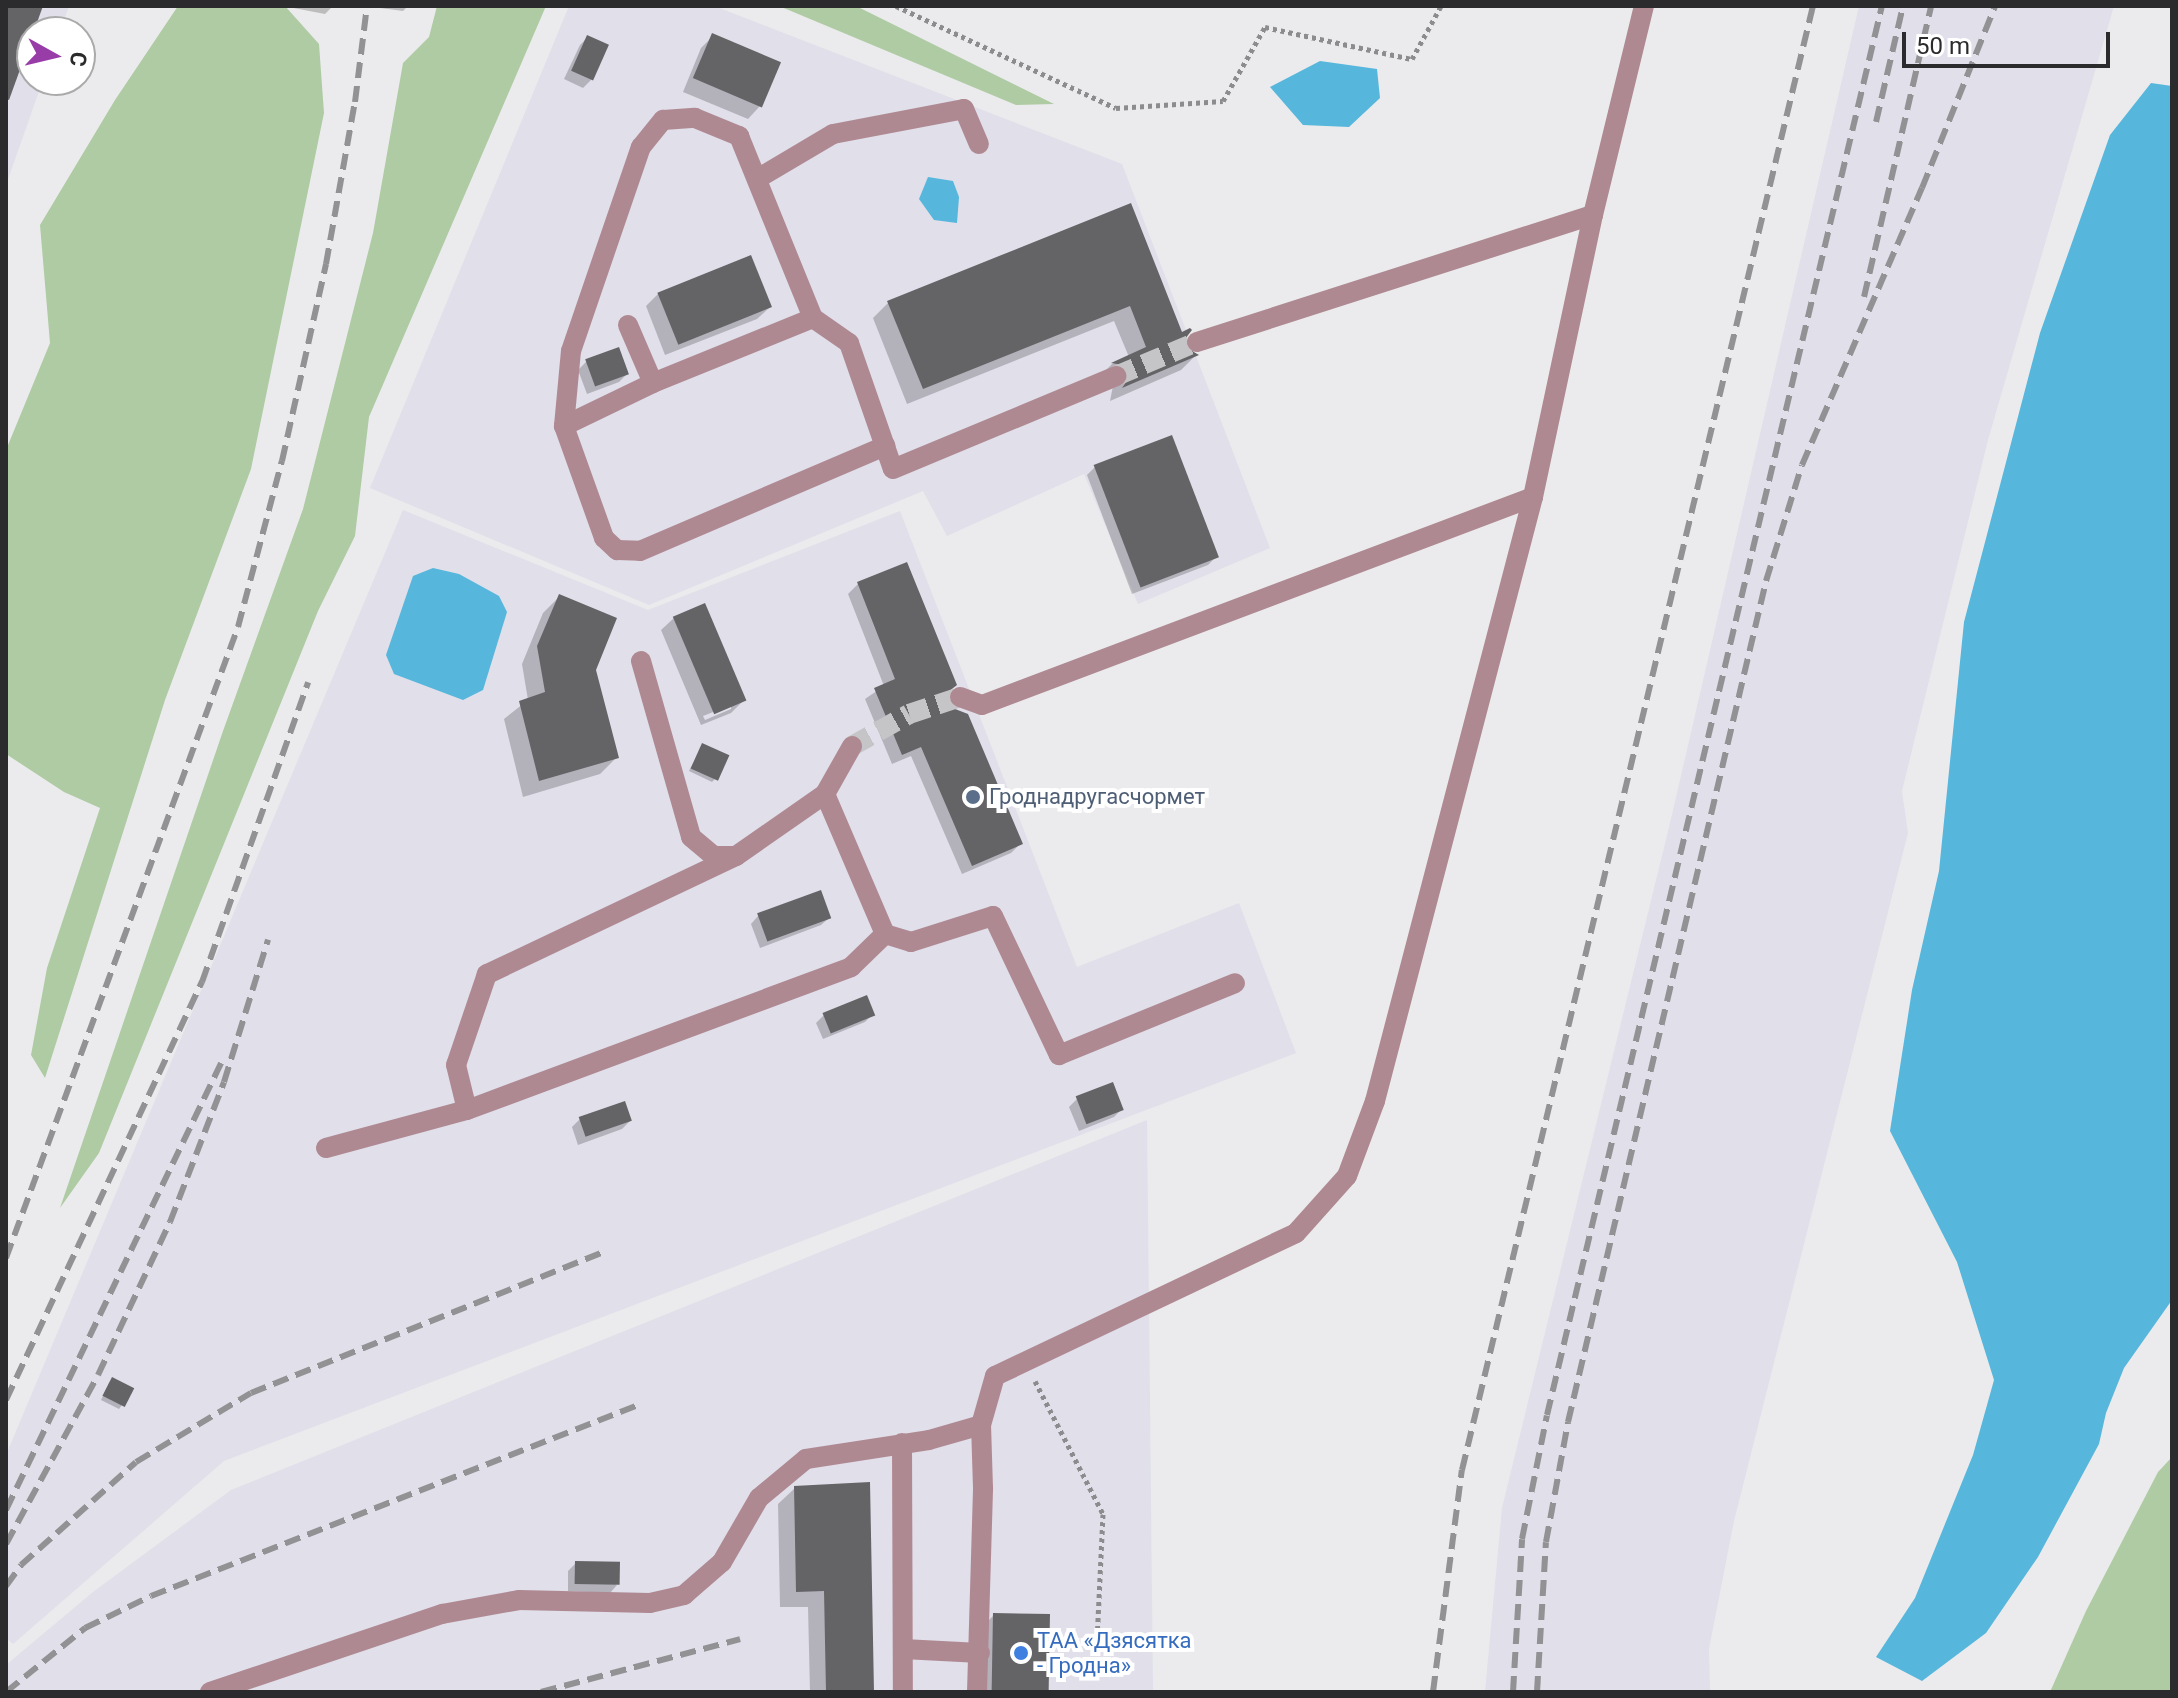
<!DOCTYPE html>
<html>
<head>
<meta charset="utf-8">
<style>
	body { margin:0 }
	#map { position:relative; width:2178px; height:1698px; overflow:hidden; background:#ebebed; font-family:Roboto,sans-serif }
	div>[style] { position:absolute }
	.built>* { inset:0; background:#e0dfea }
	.green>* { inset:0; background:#aecba3 }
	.water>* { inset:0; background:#56b6db }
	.shadow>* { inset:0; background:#0003 }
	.building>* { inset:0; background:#646467; transform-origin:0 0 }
	.minor-tunnel>* { height:20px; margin-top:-10px; transform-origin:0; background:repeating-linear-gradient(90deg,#c5c4c6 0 20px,transparent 0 30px) }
	.path>* { height:5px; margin-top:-2.5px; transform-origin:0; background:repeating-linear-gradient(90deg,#8c8b8d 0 4px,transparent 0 8px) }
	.minor>* { height:20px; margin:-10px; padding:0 10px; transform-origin:10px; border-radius:10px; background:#af8992 }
	.rail>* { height:6px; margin-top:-3px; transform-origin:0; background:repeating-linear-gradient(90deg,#929193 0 16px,transparent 0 24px) }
	.dots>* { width:22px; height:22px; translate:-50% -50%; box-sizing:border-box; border:4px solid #fff; border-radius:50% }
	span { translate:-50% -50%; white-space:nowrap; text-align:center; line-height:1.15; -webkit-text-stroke:8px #fff; paint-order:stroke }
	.service-label { font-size:22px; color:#4e5e75 }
	.left { translate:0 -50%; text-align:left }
	.shop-label { font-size:22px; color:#366cbe }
	.frame { position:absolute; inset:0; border:8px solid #2b2a2c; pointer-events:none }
	.north { position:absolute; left:16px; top:16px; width:80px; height:80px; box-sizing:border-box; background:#fff; border:2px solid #aaaaab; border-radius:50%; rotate:98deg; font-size:22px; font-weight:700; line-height:32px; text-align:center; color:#2b2a2c }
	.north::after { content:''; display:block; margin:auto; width:28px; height:36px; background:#983da8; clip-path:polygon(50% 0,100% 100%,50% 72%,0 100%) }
	.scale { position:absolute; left:1902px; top:32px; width:208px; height:36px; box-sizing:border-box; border:4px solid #2b2a2c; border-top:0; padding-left:10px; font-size:24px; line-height:28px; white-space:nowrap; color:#2b2a2c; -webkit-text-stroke:6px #fff; paint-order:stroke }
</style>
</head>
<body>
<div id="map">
	<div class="built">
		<i style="clip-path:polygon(6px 6px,69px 6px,60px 32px,32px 32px,32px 80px,43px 80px,6px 185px)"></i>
		<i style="clip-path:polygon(569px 6px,714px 6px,1122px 164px,1270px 548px,1138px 604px,1084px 474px,947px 536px,923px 491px,649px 605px,370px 488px)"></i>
		<i style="clip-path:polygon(1859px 6px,2114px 6px,1988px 440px,1902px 791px,1908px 833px,1734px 1521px,1709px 1649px,1710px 1692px,1485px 1692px,1502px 1508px,1671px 819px)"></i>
		<i style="clip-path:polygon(403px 510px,648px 610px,900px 511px,1077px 967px,1239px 903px,1296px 1053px,224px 1461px,13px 1644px,6px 1638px,6px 1455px)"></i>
		<i style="clip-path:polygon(1147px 1120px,1153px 1692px,6px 1692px,6px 1665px,93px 1592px,231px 1490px)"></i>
	</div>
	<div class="green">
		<i style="clip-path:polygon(178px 6px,285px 6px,319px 44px,324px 113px,251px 469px,165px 700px,45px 1078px,31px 1055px,47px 968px,100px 808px,64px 792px,6px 754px,6px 450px,50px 343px,40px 225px,115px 100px)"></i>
		<i style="clip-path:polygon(437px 6px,546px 6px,369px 417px,355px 536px,318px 611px,99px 1153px,60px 1208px,223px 731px,303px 509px,373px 233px,403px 63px,429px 37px)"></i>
		<i style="clip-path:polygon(779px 6px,856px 6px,1054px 104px,1016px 105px)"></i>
		<i style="clip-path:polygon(2172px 1457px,2172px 1692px,2050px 1692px,2086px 1611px,2158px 1472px)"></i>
	</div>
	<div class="water">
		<i style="clip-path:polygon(1320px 61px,1377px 69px,1380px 98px,1349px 127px,1303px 125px,1270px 87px)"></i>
		<i style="clip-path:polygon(2151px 83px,2172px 86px,2172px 1300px,2124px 1368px,2106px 1413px,2099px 1444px,2038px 1557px,1986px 1633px,1922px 1681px,1876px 1657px,1915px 1598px,1973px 1455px,1994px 1380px,1957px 1262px,1890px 1131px,1912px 990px,1939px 871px,1964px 622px,2040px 333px,2110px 135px)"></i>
		<i style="clip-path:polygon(928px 177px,953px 181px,959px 197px,957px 223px,934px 220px,919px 199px)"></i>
		<i style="clip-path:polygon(433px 568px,459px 574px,499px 596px,507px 612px,483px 690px,463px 700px,394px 674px,386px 655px,413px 576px)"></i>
	</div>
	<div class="shadow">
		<i style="clip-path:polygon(283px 6px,333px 6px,325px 14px)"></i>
		<i style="clip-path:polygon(365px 6px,408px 6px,403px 11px)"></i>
		<i style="clip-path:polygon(713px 36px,760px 106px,748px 119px,683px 92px,701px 48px)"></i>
		<i style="clip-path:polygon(588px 37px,591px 80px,583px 88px,564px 79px,580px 45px)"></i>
		<i style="clip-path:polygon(1130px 206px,1182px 345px,1195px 356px,1181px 370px,1110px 401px,1113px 386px,1098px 378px,1112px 364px,1129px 357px,1114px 321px,907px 404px,873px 318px,889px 302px)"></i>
		<i style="clip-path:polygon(658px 294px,770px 307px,757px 319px,665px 355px,646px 306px)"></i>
		<i style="clip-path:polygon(586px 362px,627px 374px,619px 382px,587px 394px,578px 370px)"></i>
		<i style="clip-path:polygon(1170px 438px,1216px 557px,1208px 565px,1132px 594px,1087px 475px,1095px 467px)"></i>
		<i style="clip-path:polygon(858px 584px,946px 692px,945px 701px,1021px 843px,1011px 853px,962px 874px,911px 756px,892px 764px,865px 699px,884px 686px,848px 594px)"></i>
		<i style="clip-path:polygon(560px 596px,594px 670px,617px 757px,600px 774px,523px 797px,504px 719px,528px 700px,522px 664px,543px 613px)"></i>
		<i style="clip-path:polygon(evenodd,674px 618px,743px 701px,731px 713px,701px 725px,661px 630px,674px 618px,731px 705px,731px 709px,705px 720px,703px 716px,731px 705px)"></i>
		<i style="clip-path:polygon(702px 745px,715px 779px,712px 782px,689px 771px)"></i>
		<i style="clip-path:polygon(758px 916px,829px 918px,821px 925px,760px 948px,751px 924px)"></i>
		<i style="clip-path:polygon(873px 1014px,865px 1022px,823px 1039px,816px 1023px,824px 1015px)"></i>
		<i style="clip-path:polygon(1077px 1099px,1122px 1109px,1114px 1117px,1079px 1131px,1069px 1107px)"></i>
		<i style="clip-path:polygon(580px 1119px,630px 1121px,622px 1129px,578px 1145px,572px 1127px)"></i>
		<i style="clip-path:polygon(109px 1383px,122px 1405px,119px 1409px,101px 1400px)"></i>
		<i style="clip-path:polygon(795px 1488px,872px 1692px,810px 1692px,808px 1607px,780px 1607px,778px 1504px)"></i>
		<i style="clip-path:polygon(576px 1563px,617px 1585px,610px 1593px,568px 1591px,568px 1571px)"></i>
		<i style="clip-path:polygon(994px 1615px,1047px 1692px,981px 1692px,982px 1627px)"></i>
	</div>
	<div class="building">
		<i style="clip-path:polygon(6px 6px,43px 6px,9px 100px,6px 99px)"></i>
		<i style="left:712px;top:33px;width:75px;height:49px;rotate:23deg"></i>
		<i style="left:587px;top:35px;width:24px;height:39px;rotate:24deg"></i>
		<i style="clip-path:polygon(1131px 203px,1182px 332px,1190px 328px,1192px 330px,1185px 339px,1185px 347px,1199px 355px,1122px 388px,1129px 378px,1128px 370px,1123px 365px,1111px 363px,1146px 347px,1130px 306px,923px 389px,887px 301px)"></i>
		<i style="left:751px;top:255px;width:56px;height:101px;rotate:68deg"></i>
		<i style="left:619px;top:347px;width:29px;height:36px;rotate:70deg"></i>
		<i style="left:1172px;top:435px;width:131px;height:84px;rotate:69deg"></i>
		<i style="clip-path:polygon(907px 562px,957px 685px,948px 692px,947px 700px,955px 709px,968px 714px,1023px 844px,972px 866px,921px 747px,902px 755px,874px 688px,895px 679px,857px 582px)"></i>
		<i style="clip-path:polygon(559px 594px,617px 618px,596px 670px,619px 758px,539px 781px,519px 701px,545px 692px,537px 646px)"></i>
		<i style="left:705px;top:603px;width:106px;height:35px;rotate:67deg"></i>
		<i style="left:702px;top:743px;width:30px;height:28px;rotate:24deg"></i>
		<i style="left:821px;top:890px;width:30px;height:68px;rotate:70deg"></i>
		<i style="left:867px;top:995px;width:22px;height:48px;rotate:68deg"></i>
		<i style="left:1113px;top:1082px;width:30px;height:40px;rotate:69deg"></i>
		<i style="left:625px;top:1101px;width:21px;height:49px;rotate:71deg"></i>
		<i style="left:112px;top:1377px;width:25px;height:21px;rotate:27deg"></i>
		<i style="clip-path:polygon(870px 1482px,874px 1692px,826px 1692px,824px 1591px,796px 1592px,794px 1486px)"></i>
		<i style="left:575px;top:1561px;width:45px;height:23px;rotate:1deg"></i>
		<i style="left:993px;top:1613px;width:57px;height:79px;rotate:1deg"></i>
	</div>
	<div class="minor-tunnel">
		<i style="left:1116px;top:376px;width:88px;rotate:-22.8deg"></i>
		<i style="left:852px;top:746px;width:65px;rotate:-29.3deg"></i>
		<i style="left:909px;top:714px;width:54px;rotate:-18.4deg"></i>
	</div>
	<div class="path">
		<i style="left:896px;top:6px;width:242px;rotate:24.9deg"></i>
		<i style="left:1116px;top:108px;width:107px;rotate:-3.7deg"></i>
		<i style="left:1223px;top:101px;width:85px;rotate:-60.4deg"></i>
		<i style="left:1265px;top:27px;width:150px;rotate:12.3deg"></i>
		<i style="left:1412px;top:59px;width:60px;rotate:-61.3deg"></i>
		<i style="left:1035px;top:1381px;width:149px;rotate:62.9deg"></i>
		<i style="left:1103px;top:1514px;width:148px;rotate:92.7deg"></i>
	</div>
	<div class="minor">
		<i style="left:757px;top:179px;width:88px;rotate:-30.6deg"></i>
		<i style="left:833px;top:134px;width:133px;rotate:-10.8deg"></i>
		<i style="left:964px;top:109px;width:38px;rotate:67deg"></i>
		<i style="left:813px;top:318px;width:173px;rotate:157.9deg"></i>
		<i style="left:653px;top:383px;width:99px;rotate:154.2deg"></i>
		<i style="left:564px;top:426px;width:119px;rotate:70.3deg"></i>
		<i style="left:604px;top:538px;width:18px;rotate:43deg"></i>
		<i style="left:617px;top:550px;width:23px;rotate:2deg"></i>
		<i style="left:640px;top:551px;width:267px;rotate:-23.2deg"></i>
		<i style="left:628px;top:325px;width:63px;rotate:66.7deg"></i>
		<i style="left:1197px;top:342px;width:416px;rotate:-17.8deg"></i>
		<i style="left:564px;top:426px;width:75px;rotate:-84.7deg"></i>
		<i style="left:571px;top:351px;width:216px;rotate:-71.1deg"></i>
		<i style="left:641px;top:147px;width:35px;rotate:-51deg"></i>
		<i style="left:663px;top:120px;width:32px;rotate:-4deg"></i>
		<i style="left:695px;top:118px;width:48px;rotate:22.2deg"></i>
		<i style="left:739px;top:136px;width:196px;rotate:67.9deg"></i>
		<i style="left:813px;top:318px;width:44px;rotate:34.8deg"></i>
		<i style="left:849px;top:343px;width:133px;rotate:70.8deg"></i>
		<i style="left:893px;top:469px;width:242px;rotate:-22.6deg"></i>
		<i style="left:641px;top:661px;width:183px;rotate:74.1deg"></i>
		<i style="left:691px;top:837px;width:30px;rotate:40deg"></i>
		<i style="left:714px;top:856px;width:22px"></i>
		<i style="left:736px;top:856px;width:108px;rotate:-34.9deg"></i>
		<i style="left:825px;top:794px;width:55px;rotate:-60.6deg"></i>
		<i style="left:960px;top:697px;width:23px;rotate:20deg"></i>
		<i style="left:982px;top:705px;width:589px;rotate:-20.68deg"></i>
		<i style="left:825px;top:794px;width:152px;rotate:66.8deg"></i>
		<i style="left:885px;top:934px;width:27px;rotate:17deg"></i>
		<i style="left:911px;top:942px;width:86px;rotate:-17.6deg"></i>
		<i style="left:993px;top:916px;width:154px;rotate:64.6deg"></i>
		<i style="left:1059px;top:1055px;width:190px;rotate:-22.2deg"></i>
		<i style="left:736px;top:856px;width:276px;rotate:154.6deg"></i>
		<i style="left:487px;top:974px;width:96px;rotate:108.8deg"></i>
		<i style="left:456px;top:1065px;width:46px;rotate:76.3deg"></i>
		<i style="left:467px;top:1110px;width:410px;rotate:-20.4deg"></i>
		<i style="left:851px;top:967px;width:47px;rotate:-44.1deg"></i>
		<i style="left:326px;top:1148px;width:146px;rotate:-15.1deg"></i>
		<i style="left:902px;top:1443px;width:249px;rotate:89.8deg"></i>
		<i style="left:903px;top:1649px;width:77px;rotate:3deg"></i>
		<i style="left:210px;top:1692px;width:245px;rotate:-18.6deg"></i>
		<i style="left:442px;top:1614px;width:78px;rotate:-10.3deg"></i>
		<i style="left:519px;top:1600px;width:131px;rotate:1.3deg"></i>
		<i style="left:650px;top:1603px;width:35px;rotate:-13deg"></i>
		<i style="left:684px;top:1595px;width:50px;rotate:-41deg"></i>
		<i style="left:722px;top:1562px;width:74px;rotate:-60deg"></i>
		<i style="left:759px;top:1498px;width:61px;rotate:-39.7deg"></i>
		<i style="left:806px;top:1459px;width:124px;rotate:-8.8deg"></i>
		<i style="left:929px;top:1440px;width:54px;rotate:-16.1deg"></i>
		<i style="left:977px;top:1692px;width:204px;rotate:-88.3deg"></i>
		<i style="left:983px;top:1488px;width:63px;rotate:-91.8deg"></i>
		<i style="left:981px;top:1425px;width:51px;rotate:-74.1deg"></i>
		<i style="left:995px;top:1376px;width:333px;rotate:-25.4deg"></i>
		<i style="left:1296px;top:1233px;width:76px;rotate:-48.2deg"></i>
		<i style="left:1347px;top:1176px;width:80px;rotate:-69.5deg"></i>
		<i style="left:1375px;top:1101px;width:624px;rotate:-75.34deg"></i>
		<i style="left:1533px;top:497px;width:288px;rotate:-78deg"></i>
		<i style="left:1593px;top:215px;width:215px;rotate:-76.3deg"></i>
	</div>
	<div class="rail">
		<i style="left:1876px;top:122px;width:119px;rotate:-76.9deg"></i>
		<i style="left:1864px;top:297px;width:299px;rotate:-77deg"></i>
		<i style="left:6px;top:1258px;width:672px;rotate:-69.81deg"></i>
		<i style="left:238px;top:627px;width:172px;rotate:-75.2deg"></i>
		<i style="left:282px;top:461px;width:202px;rotate:-77.4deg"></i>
		<i style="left:326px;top:264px;width:165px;rotate:-79.9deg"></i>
		<i style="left:355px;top:102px;width:97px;rotate:-82.9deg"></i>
		<i style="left:6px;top:1400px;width:462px;rotate:-64.9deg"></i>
		<i style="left:202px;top:982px;width:318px;rotate:-70.5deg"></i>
		<i style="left:6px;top:1510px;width:496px;rotate:-64.3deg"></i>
		<i style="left:6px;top:1544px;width:192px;rotate:-61.4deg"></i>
		<i style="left:98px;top:1375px;width:169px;rotate:-64.8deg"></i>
		<i style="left:170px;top:1222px;width:150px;rotate:-68.9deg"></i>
		<i style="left:224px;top:1082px;width:149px;rotate:-72.8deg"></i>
		<i style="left:6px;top:1586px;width:26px;rotate:-54deg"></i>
		<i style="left:21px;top:1565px;width:154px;rotate:-41.8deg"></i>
		<i style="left:136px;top:1462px;width:134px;rotate:-31deg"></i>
		<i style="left:251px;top:1393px;width:382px;rotate:-21.8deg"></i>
		<i style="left:6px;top:1692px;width:102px;rotate:-39deg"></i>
		<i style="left:85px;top:1628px;width:73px;rotate:-25.9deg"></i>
		<i style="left:151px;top:1596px;width:526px;rotate:-21.4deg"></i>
		<i style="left:541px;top:1692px;width:206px;rotate:-14.9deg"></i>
		<i style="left:1433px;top:1692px;width:224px;rotate:-82.6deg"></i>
		<i style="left:1462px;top:1470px;width:1505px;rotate:-76.52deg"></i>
		<i style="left:1513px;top:1692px;width:153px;rotate:-86.6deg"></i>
		<i style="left:1522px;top:1539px;width:126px;rotate:-78.6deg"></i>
		<i style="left:1547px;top:1415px;width:1448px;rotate:-76.63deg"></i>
		<i style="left:1537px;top:1692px;width:150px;rotate:-86.6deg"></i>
		<i style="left:1546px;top:1542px;width:122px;rotate:-79.6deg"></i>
		<i style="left:1568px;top:1422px;width:864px;rotate:-76.75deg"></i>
		<i style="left:1766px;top:581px;width:121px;rotate:-72.8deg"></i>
		<i style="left:1802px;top:465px;width:302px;rotate:-66.6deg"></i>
		<i style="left:1922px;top:188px;width:196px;rotate:-68.1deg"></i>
	</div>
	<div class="dots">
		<i style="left:973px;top:797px;background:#5c6f8a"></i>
		<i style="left:1021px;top:1653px;background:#3f7fe0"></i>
	</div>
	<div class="service-label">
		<span class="left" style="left:989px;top:797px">Гроднадругасчормет</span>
	</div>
	<div class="shop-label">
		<span class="left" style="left:1037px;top:1653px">ТАА «Дзясятка<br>- Гродна»</span>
	</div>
	<div class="frame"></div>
	<div class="north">С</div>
	<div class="scale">50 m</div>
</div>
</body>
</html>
